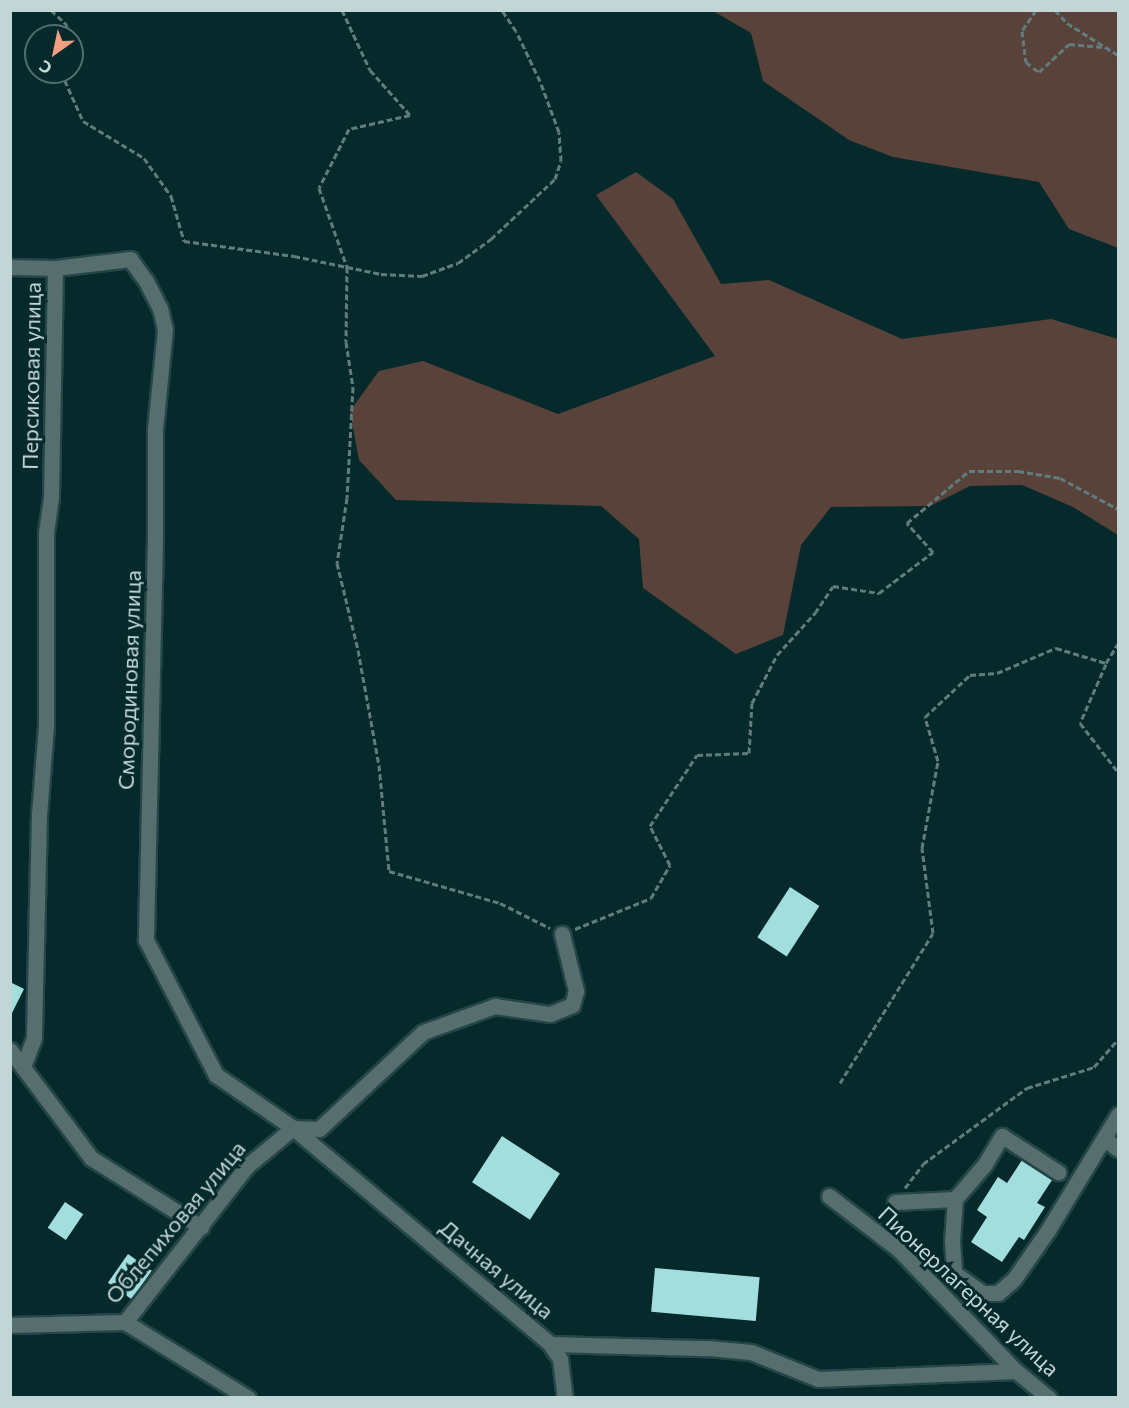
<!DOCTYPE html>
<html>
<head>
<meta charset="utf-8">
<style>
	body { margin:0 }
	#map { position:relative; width:1129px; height:1408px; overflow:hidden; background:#062a2c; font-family:Commissioner,sans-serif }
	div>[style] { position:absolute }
	.green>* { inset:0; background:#594239 }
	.building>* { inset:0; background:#a3dedf; transform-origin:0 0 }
	.path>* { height:3px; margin-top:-1.5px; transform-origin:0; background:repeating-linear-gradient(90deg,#607c7d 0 6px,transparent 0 9px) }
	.roads { filter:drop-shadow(2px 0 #244647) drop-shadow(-2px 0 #244647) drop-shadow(0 2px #244647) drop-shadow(0 -2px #244647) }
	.minor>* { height:15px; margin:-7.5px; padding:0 7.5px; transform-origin:7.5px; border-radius:7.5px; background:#576e6f }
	span { translate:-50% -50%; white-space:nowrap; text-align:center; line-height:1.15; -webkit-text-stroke:6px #062a2c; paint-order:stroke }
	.street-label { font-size:22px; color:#c3d6d6 }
	.frame { position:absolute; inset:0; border:12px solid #c3d6d6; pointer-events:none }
	.north { position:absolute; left:24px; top:24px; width:60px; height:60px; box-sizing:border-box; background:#062a2c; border:2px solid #526f70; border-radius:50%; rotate:213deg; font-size:16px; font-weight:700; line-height:24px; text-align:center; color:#c3d6d6 }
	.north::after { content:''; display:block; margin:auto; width:21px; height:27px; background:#f39f82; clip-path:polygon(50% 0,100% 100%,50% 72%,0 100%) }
</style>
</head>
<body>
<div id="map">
	<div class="green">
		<i style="clip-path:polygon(713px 11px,1118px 11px,1118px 248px,1069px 229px,1039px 182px,893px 157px,849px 140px,763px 81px,751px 33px)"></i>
		<i style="clip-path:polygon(636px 172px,673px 199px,721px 284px,769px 280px,902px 339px,1051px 319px,1118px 339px,1118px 535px,1073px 507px,1022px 485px,970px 486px,930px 506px,831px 507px,801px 545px,783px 635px,736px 654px,643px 588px,639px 539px,601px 506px,396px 500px,359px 460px,350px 411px,379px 371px,423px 361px,558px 414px,715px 356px,596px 195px)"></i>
	</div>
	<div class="building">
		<i style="left:790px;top:887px;width:35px;height:60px;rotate:33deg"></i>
		<i style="clip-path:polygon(10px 982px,24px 989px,10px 1017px)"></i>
		<i style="left:502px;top:1136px;width:69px;height:55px;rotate:33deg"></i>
		<i style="clip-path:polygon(1022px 1160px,1052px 1180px,1037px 1203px,1045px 1207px,1024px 1240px,1019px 1237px,1002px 1262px,971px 1242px,987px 1217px,977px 1210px,998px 1177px,1007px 1183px)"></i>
		<i style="left:65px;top:1202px;width:22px;height:31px;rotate:34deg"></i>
		<i style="left:128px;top:1254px;width:29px;height:35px;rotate:35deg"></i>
		<i style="left:655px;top:1268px;width:105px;height:44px;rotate:5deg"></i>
	</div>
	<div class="path">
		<i style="left:51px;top:10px;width:22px;rotate:43deg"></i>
		<i style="left:67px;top:25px;width:11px;rotate:95deg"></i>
		<i style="left:342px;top:10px;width:66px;rotate:65deg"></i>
		<i style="left:370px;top:70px;width:60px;rotate:48.4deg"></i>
		<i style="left:410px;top:115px;width:63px;rotate:167.1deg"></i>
		<i style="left:349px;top:129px;width:66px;rotate:117deg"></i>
		<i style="left:319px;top:188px;width:84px;rotate:70.5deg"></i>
		<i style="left:347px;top:267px;width:75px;rotate:90.8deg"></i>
		<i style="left:346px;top:342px;width:46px;rotate:81.2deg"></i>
		<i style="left:353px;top:387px;width:111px;rotate:93.1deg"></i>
		<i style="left:347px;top:498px;width:66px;rotate:98.7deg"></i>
		<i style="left:337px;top:563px;width:89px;rotate:76.4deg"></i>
		<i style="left:358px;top:650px;width:117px;rotate:79.7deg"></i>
		<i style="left:379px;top:765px;width:106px;rotate:84.6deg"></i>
		<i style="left:389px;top:871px;width:116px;rotate:16.1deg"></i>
		<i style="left:500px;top:903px;width:56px;rotate:26.6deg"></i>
		<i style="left:1036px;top:10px;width:25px;rotate:124deg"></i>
		<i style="left:1022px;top:31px;width:31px;rotate:83deg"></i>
		<i style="left:1026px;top:62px;width:16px;rotate:38deg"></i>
		<i style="left:1039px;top:72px;width:41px;rotate:-43deg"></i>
		<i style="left:1069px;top:44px;width:36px;rotate:5deg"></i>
		<i style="left:1055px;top:10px;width:18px;rotate:47deg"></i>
		<i style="left:1067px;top:23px;width:60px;rotate:32.1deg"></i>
		<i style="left:61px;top:72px;width:54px;rotate:65.8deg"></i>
		<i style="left:83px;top:121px;width:71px;rotate:31.2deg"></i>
		<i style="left:144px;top:158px;width:47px;rotate:54.6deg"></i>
		<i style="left:171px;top:196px;width:47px;rotate:73.9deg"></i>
		<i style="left:184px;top:241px;width:111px;rotate:7.8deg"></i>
		<i style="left:294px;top:256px;width:89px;rotate:11.7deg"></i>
		<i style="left:381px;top:274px;width:41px;rotate:2.8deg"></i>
		<i style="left:422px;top:276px;width:38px;rotate:-20deg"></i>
		<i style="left:458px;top:263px;width:41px;rotate:-36deg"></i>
		<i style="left:491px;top:239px;width:88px;rotate:-43.2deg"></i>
		<i style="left:555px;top:179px;width:19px;rotate:-72deg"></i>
		<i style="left:561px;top:161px;width:29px;rotate:-94deg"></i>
		<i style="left:559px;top:132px;width:54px;rotate:-110.4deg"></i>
		<i style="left:540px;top:81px;width:55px;rotate:-115.6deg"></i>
		<i style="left:516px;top:31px;width:25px;rotate:-124deg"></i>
		<i style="left:1106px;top:664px;width:64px;rotate:113.8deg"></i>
		<i style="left:1080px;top:723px;width:62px;rotate:52.2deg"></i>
		<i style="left:575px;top:929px;width:82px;rotate:-22.2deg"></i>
		<i style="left:651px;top:898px;width:38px;rotate:-60deg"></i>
		<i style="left:670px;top:865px;width:44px;rotate:-117.1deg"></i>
		<i style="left:650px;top:826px;width:85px;rotate:-56.5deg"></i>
		<i style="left:697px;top:755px;width:52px;rotate:-2.2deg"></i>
		<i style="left:749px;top:753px;width:50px;rotate:-86.6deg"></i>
		<i style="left:752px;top:703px;width:54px;rotate:-62.5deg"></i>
		<i style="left:777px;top:655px;width:57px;rotate:-47.9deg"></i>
		<i style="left:815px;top:613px;width:32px;rotate:-56deg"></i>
		<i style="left:833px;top:586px;width:47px;rotate:8.7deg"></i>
		<i style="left:879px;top:593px;width:68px;rotate:-37.2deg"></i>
		<i style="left:933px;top:552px;width:39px;rotate:-132deg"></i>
		<i style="left:907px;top:523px;width:81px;rotate:-40deg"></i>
		<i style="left:969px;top:471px;width:49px"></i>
		<i style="left:1018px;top:471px;width:43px;rotate:9.5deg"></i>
		<i style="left:1060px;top:478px;width:66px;rotate:28.1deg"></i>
		<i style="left:840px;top:1083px;width:176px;rotate:-58.2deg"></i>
		<i style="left:933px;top:933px;width:86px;rotate:-97.4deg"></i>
		<i style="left:922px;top:848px;width:88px;rotate:-79.6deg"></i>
		<i style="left:938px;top:761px;width:46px;rotate:-106.5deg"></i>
		<i style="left:925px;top:717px;width:62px;rotate:-43deg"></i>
		<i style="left:970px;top:675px;width:27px;rotate:-4deg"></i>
		<i style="left:997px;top:673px;width:64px;rotate:-23deg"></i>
		<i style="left:1056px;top:648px;width:52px;rotate:16.7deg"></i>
		<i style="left:1106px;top:663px;width:22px;rotate:-58deg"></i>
		<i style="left:905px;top:1188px;width:30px;rotate:-53deg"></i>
		<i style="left:923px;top:1164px;width:129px;rotate:-36.2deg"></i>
		<i style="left:1027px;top:1088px;width:70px;rotate:-17.4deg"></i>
		<i style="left:1094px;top:1067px;width:37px;rotate:-49deg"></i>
	</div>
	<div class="roads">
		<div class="minor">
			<i style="left:10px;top:267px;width:45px;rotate:1.3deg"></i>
			<i style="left:55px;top:268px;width:229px;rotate:91deg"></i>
			<i style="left:51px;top:497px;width:37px;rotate:98deg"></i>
			<i style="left:46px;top:534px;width:192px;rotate:90deg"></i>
			<i style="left:46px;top:726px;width:88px;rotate:94.5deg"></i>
			<i style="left:39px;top:814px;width:224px;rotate:91.3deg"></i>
			<i style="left:34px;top:1038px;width:30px;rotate:111deg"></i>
			<i style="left:55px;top:268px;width:76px;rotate:-6.8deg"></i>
			<i style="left:130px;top:259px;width:27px;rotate:54deg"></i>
			<i style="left:146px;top:281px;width:30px;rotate:63deg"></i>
			<i style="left:160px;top:308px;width:22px;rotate:77deg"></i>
			<i style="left:165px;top:329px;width:100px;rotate:95.7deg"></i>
			<i style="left:155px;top:429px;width:111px;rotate:90deg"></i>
			<i style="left:155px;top:540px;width:400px;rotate:91.3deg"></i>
			<i style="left:146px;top:940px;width:152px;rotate:62.6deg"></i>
			<i style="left:216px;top:1075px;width:93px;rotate:34.5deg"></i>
			<i style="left:293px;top:1128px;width:336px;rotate:40deg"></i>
			<i style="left:550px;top:1344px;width:158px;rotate:1.5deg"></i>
			<i style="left:708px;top:1348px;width:43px;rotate:5.3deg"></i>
			<i style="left:751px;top:1352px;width:72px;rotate:21.9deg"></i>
			<i style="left:818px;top:1379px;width:198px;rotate:-2.3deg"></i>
			<i style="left:10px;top:1050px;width:135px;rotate:53.1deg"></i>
			<i style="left:91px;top:1158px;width:130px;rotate:32.1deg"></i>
			<i style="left:293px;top:1128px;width:26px;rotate:2deg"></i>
			<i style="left:319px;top:1129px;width:142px;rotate:-43deg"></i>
			<i style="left:423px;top:1032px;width:77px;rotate:-19.9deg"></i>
			<i style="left:495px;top:1006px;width:56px;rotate:8.3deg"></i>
			<i style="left:550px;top:1014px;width:24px;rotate:-22deg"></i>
			<i style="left:572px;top:1005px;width:15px;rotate:-74deg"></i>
			<i style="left:576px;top:991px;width:59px;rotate:-103.8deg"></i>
			<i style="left:1105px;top:1139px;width:16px;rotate:38deg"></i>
			<i style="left:829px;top:1196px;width:87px;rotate:37.5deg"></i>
			<i style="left:898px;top:1249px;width:170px;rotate:46deg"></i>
			<i style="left:1016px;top:1371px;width:43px;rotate:39.3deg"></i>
			<i style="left:955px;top:1199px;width:42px;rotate:94.1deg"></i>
			<i style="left:952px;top:1241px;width:32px;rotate:86deg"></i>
			<i style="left:954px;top:1273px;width:35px;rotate:35deg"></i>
			<i style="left:983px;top:1293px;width:15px"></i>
			<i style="left:998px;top:1293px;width:21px;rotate:-41deg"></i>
			<i style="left:1014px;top:1279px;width:60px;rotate:-55.2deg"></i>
			<i style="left:1048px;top:1230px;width:135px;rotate:-58.7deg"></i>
			<i style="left:895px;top:1202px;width:60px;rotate:-2.9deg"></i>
			<i style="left:955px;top:1199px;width:46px;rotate:-49.4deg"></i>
			<i style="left:985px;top:1164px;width:33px;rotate:-59deg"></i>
			<i style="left:1002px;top:1136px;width:67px;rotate:32.7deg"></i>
			<i style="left:125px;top:1322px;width:145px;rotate:31.7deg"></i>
			<i style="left:10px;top:1325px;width:115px;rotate:-1.5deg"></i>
			<i style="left:125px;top:1322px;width:198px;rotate:-52deg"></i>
			<i style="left:247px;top:1166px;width:60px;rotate:-39.6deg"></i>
			<i style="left:550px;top:1344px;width:18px;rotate:56deg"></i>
			<i style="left:560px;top:1359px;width:39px;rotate:83deg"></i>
		</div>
	</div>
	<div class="street-label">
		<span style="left:31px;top:376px;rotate:-89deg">Персиковая улица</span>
		<span style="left:129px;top:680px;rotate:-88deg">Смородиновая улица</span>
		<span style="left:175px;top:1222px;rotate:-50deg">Облепиховая улица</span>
		<span style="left:497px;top:1269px;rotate:40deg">Дачная улица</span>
		<span style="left:969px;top:1291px;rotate:43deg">Пионерлагерная улица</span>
	</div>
	<div class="frame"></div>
	<div class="north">С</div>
</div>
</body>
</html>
